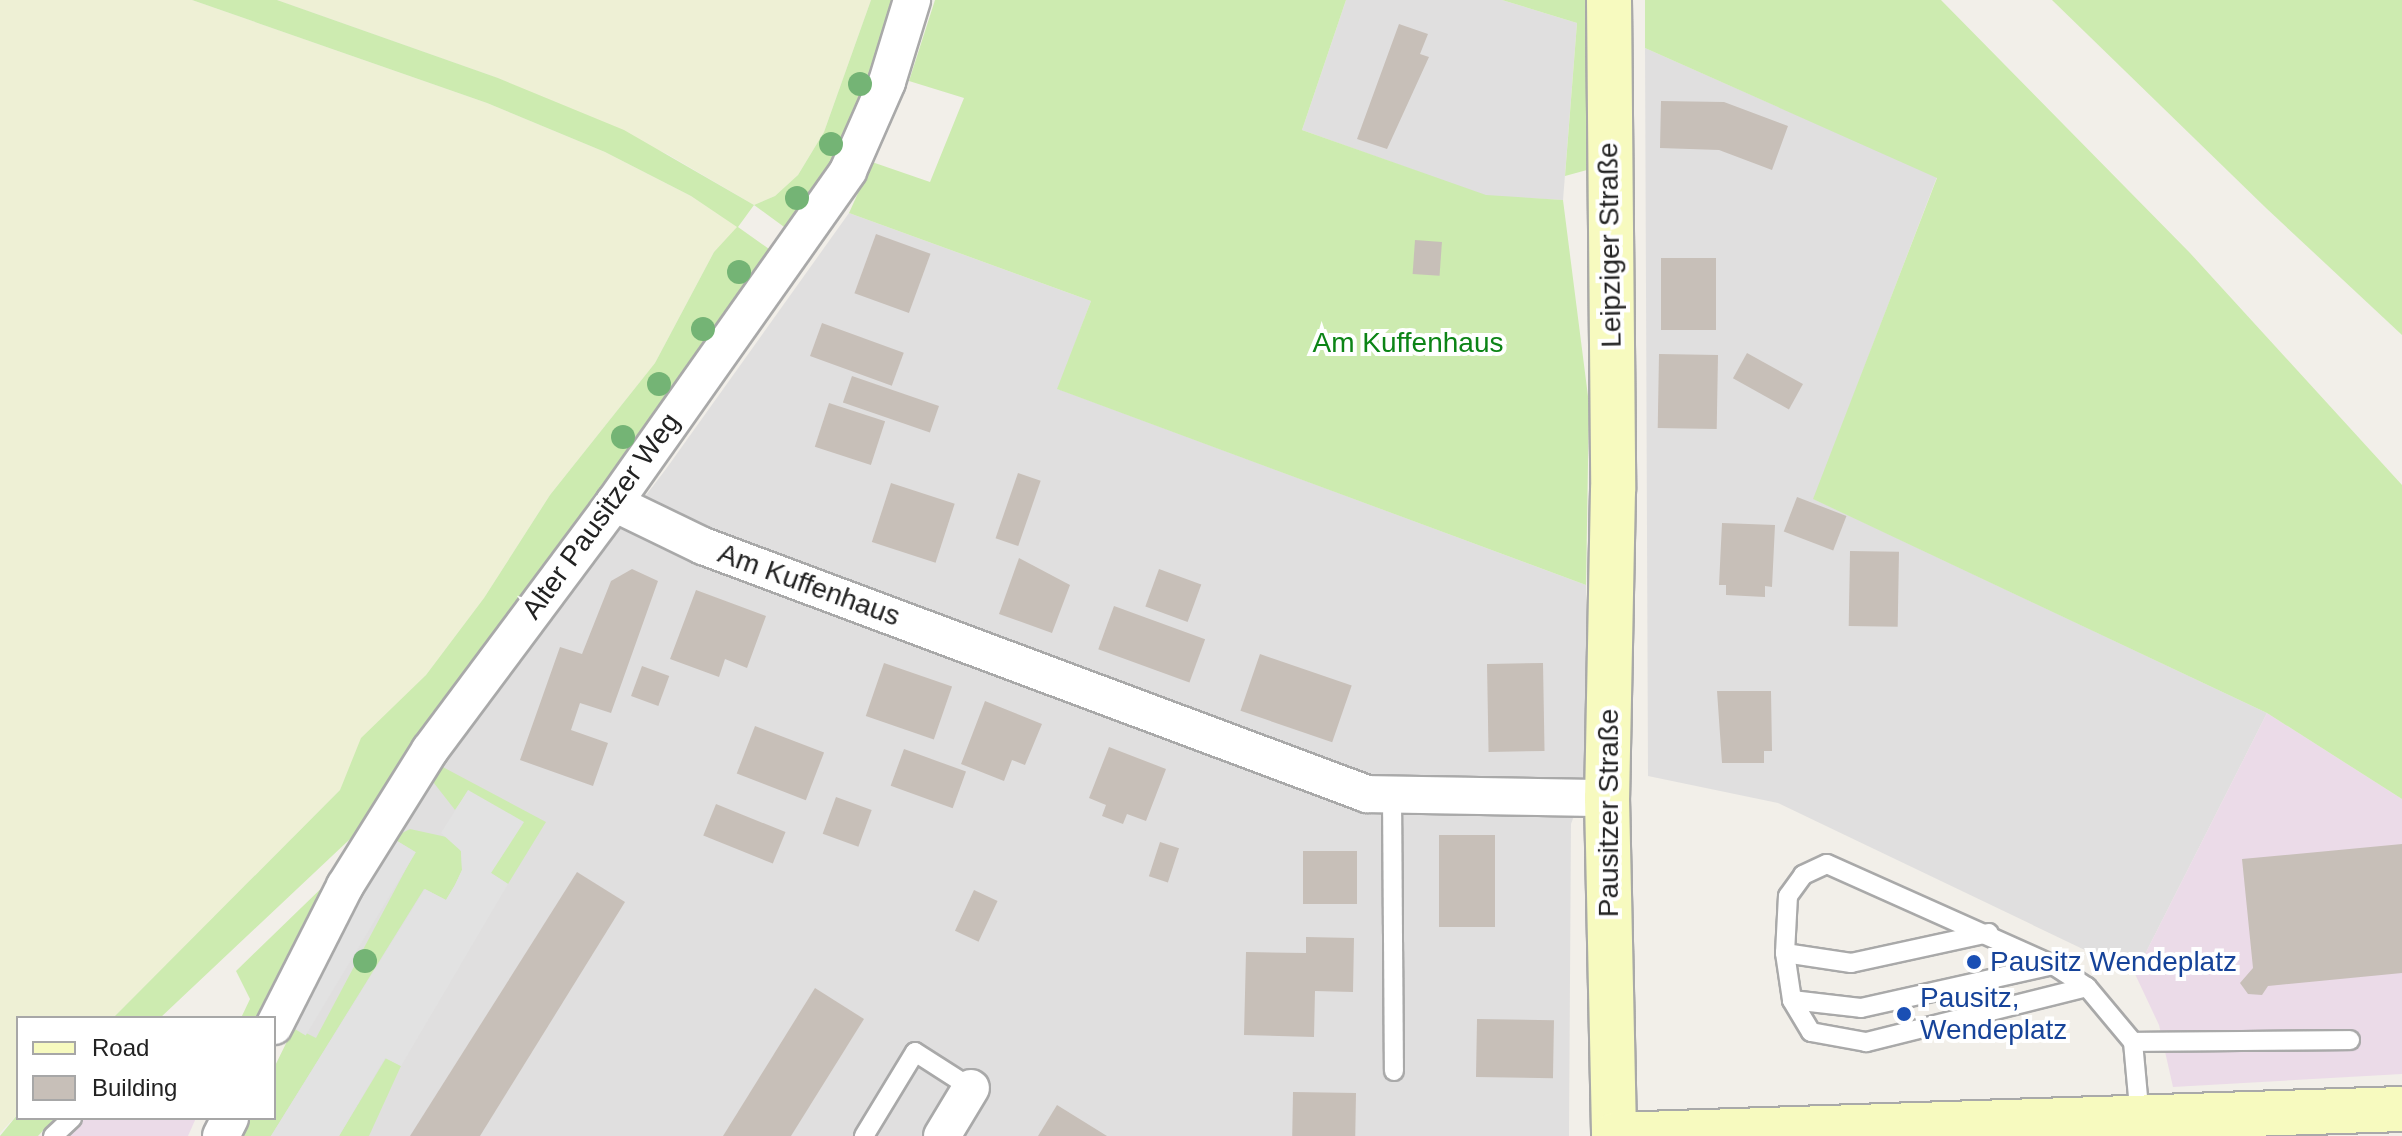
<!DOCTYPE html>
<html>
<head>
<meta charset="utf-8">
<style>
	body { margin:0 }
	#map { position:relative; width:2402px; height:1136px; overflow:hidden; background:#f2efe9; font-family:Arial,sans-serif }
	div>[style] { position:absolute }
	.residential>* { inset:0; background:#e0dfdf }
	.industrial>* { inset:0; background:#ebdbe8 }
	.farmland>* { inset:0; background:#eef0d5 }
	.grass>* { inset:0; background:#cdebb0 }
	.parking>* { inset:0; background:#e2e2e2; transform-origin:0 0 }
	.building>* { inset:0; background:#c7bfb8; transform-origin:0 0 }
	.roads { filter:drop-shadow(2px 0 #a9a9a9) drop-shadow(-2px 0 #a9a9a9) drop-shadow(0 2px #a9a9a9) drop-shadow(0 -2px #a9a9a9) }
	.lane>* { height:18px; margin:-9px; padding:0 9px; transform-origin:9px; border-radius:9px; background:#fff }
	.street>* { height:36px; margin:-18px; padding:0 18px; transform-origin:18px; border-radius:18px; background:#fff }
	.secondary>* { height:44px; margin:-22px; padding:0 22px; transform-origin:22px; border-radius:22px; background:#f7fabf }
	.trees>* { width:24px; height:24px; margin:-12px; border-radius:50%; background:#74b475 }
	.dots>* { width:22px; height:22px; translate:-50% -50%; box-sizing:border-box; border:4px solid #fff; border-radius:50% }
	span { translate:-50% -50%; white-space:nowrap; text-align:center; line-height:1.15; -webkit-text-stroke:8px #fff; paint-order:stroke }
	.street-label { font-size:28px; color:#222 }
	.park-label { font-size:28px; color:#0c8416 }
	.transit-label { font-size:28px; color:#164399 }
	.left { translate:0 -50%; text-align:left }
	.legend { position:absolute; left:16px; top:1016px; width:260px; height:104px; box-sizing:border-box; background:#fff; border:2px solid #a7a7a7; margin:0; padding:10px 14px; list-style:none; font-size:24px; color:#222 }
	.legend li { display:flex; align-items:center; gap:16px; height:40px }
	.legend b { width:40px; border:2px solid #a7a7a7 }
</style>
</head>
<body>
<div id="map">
	<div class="residential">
		<i style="clip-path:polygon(1346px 0,1502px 0,1577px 23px,1563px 200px,1486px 196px,1302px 130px)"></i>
		<i style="clip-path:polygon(1645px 48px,1937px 177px,1814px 499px,2267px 713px,2135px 974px,1778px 803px,1648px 776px)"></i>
		<i style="clip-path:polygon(849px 213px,1091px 301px,1058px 389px,1586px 585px,1589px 774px,1571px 824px,1569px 1136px,241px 1136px,250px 1118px,274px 1118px,274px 1068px,392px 838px,430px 778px,666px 469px)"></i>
	</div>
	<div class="industrial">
		<i style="clip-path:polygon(2267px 713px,2402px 799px,2402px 1074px,2173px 1087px,2159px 1025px,2135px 974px)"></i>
		<i style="clip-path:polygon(84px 1118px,196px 1118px,188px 1136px,65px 1136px)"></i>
	</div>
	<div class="farmland">
		<i style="clip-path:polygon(0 0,192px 0,487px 103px,605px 152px,691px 196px,738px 227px,714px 252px,655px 363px,550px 495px,484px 598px,426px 675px,362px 738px,340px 790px,113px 1018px,18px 1018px,18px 1114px,0 1133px)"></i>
		<i style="clip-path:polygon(277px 0,871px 0,824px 132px,798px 175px,775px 196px,754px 205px,667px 154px,498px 78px)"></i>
	</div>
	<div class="grass">
		<i style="clip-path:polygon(192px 0,277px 0,498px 78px,624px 130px,754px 205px,775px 196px,798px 175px,824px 132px,871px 0,897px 0,877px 70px,824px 187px,791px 232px,754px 205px,738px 227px,779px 256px,510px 612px,366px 824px,160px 1018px,113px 1018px,340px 790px,361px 738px,426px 675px,484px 598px,550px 495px,655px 363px,714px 252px,737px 227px,691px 196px,605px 152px,487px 103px)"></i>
		<i style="clip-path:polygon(935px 0,1346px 0,1302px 130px,1486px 195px,1563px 200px,1589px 404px,1586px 585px,1057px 389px,1091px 301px,849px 213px,872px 162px,930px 182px,964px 98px,909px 81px)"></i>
		<i style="clip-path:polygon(1502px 0,1586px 0,1587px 170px,1565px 176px,1577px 23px)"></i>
		<i style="clip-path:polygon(1645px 0,1941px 0,2190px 253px,2402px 485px,2402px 799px,2267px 713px,1813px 499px,1937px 178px,1645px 48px)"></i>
		<i style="clip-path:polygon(2052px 0,2402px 0,2402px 335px,2266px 208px)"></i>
		<i style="clip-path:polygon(439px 765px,546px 822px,508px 884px,491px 873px,469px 790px,455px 810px,430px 778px)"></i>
		<i style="clip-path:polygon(410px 829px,451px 838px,461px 851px,462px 870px,455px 885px,446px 900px,424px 889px,271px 1136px,241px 1136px,250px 1118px,274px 1118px,274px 1068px,294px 1027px,316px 1038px,415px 852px,392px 838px)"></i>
		<i style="clip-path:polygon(334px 876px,260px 1018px,241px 1018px,250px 999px,236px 971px)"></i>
		<i style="clip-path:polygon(386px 1058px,401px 1066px,369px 1136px,339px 1136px)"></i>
		<i style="clip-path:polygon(18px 1114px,18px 1118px,55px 1118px,38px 1136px,0 1136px)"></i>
	</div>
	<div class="parking">
		<i style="clip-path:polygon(468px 790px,524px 822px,491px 873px,508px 884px,401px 1066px,385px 1058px,339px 1136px,271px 1136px,425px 889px,446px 900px,455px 885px,462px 870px,461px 851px,441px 833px)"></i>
		<i style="left:379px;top:830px;width:43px;height:214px;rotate:31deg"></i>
	</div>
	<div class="building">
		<i style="clip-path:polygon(1399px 24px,1428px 34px,1420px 54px,1429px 57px,1387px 149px,1357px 139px)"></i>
		<i style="clip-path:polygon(1661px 101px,1724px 102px,1788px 126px,1772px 170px,1719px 150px,1660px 148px)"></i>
		<i style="left:876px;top:234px;width:58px;height:63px;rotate:20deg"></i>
		<i style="left:1415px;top:240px;width:27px;height:34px;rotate:4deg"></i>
		<i style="left:1661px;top:258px;width:55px;height:72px"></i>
		<i style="left:822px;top:323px;width:87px;height:35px;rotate:20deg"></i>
		<i style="left:1747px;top:353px;width:64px;height:29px;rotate:29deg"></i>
		<i style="left:1659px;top:354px;width:59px;height:74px;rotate:1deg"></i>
		<i style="left:852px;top:376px;width:92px;height:28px;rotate:19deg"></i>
		<i style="left:829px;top:403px;width:59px;height:46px;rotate:18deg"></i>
		<i style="left:1018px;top:473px;width:24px;height:69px;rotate:19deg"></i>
		<i style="left:891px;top:483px;width:67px;height:62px;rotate:18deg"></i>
		<i style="left:1797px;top:497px;width:53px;height:37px;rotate:21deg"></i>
		<i style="clip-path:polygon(1722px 523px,1775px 525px,1772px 587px,1765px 586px,1765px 597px,1726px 595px,1726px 585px,1719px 585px)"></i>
		<i style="left:1850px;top:551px;width:49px;height:75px;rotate:1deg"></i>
		<i style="clip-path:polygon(1019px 558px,1070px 585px,1052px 633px,999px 614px)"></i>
		<i style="clip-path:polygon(632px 569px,658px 581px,611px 713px,580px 703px,571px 730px,608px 743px,593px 786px,520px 760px,560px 647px,582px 654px,611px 581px)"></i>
		<i style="left:1159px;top:569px;width:45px;height:40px;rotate:20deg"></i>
		<i style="clip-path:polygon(696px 590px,766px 616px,747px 668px,725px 659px,719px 677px,670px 659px)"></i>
		<i style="left:1114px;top:606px;width:97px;height:46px;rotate:20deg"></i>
		<i style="left:1260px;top:654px;width:97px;height:60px;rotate:19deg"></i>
		<i style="left:884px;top:663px;width:72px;height:56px;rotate:19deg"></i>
		<i style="left:1543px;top:663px;width:88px;height:56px;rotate:89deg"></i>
		<i style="left:642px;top:666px;width:29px;height:32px;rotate:20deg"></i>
		<i style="clip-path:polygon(1717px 691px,1771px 691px,1772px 751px,1764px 751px,1764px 763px,1722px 763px)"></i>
		<i style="clip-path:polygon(985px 701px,1042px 724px,1025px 765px,1012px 760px,1004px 781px,961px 764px)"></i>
		<i style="left:755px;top:726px;width:74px;height:51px;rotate:21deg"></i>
		<i style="clip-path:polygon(1109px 747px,1166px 769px,1146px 821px,1127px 814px,1123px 824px,1102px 816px,1106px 805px,1089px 798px)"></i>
		<i style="left:904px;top:749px;width:66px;height:39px;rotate:20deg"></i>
		<i style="left:836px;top:797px;width:38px;height:39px;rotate:20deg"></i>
		<i style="left:716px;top:804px;width:75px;height:34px;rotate:22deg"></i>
		<i style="left:1439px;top:835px;width:56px;height:92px"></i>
		<i style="left:1160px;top:842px;width:20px;height:36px;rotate:18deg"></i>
		<i style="clip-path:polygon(2402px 844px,2402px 973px,2268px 986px,2262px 995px,2248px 994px,2240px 983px,2253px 968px,2242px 859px)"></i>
		<i style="left:1303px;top:851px;width:54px;height:53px"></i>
		<i style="clip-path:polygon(577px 872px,625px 902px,480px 1136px,410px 1136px)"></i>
		<i style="left:974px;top:890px;width:26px;height:45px;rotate:25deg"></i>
		<i style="clip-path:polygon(1306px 937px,1354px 938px,1353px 992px,1315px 991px,1314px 1037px,1244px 1035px,1246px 952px,1306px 953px)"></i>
		<i style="clip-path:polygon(815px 988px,864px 1019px,791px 1136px,723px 1136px)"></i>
		<i style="left:1477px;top:1019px;width:77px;height:58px;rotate:1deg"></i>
		<i style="left:1293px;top:1092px;width:63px;height:44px;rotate:1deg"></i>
		<i style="clip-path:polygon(1057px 1105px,1107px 1136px,1038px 1136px)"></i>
	</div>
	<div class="roads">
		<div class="lane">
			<i style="left:1392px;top:794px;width:277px;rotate:89.6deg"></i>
			<i style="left:1785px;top:953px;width:67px;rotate:8.6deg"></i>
			<i style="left:1851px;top:963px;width:141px;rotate:-12.3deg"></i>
			<i style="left:2087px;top:987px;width:228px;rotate:166deg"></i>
			<i style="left:1866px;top:1042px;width:56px;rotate:-169.7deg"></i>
			<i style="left:1811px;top:1032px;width:37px;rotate:-121deg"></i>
			<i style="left:1792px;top:1000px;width:48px;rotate:-98.5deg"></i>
			<i style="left:1785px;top:953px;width:57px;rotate:-87deg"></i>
			<i style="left:1788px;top:896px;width:26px;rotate:-54deg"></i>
			<i style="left:1803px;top:875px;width:26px;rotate:-25deg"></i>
			<i style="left:1827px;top:864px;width:248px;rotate:24.1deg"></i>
			<i style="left:2053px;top:965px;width:40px;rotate:32.9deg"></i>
			<i style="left:2087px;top:987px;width:72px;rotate:50.1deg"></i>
			<i style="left:2133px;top:1042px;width:77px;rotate:84.8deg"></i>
			<i style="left:1792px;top:1000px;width:69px;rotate:6.6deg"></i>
			<i style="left:1861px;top:1008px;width:197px;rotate:-12.6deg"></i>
			<i style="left:2133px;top:1042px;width:217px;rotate:-0.5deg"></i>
			<i style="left:53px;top:1136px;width:26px;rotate:-43deg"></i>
			<i style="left:864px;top:1136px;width:98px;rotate:-58.7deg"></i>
			<i style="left:915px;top:1052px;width:67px;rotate:32.7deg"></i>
		</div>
		<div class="street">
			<i style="left:614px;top:503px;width:99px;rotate:25.8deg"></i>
			<i style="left:703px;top:546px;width:709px;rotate:20.48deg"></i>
			<i style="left:1367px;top:794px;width:240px;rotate:1deg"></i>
			<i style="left:274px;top:1026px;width:157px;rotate:-63.1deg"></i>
			<i style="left:345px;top:886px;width:160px;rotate:-58deg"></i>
			<i style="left:430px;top:750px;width:308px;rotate:-53.3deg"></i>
			<i style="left:614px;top:503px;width:406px;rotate:-54.8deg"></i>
			<i style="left:848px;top:171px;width:97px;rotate:-66.3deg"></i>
			<i style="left:887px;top:82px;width:86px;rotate:-73deg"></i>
			<i style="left:221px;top:1136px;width:20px;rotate:-63deg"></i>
			<i style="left:942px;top:1136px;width:56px;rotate:-58.9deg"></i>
		</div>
		<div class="secondary">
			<i style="left:1609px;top:0;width:490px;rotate:89.5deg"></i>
			<i style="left:1613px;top:490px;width:308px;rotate:91.1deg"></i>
			<i style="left:1607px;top:798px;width:338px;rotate:88.8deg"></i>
			<i style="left:1614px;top:1135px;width:788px;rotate:-1.89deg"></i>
		</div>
	</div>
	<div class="trees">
		<i style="left:860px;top:84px"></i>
		<i style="left:831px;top:144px"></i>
		<i style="left:797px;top:198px"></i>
		<i style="left:739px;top:272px"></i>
		<i style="left:703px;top:329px"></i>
		<i style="left:659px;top:384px"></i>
		<i style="left:623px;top:437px"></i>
		<i style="left:365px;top:961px"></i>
	</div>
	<div class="dots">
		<i style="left:1974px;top:962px;background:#1a4fb4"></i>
		<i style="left:1904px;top:1014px;background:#1a4fb4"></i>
	</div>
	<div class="street-label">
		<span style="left:1610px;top:245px;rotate:-91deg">Leipziger Straße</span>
		<span style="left:601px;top:516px;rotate:-54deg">Alter Pausitzer Weg</span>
		<span style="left:809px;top:585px;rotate:20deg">Am Kuffenhaus</span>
		<span style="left:1609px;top:813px;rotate:-90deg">Pausitzer Straße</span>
	</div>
	<div class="park-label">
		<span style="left:1408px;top:343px">Am Kuffenhaus</span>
	</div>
	<div class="transit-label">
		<span class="left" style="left:1990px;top:962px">Pausitz Wendeplatz</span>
		<span class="left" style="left:1920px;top:1014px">Pausitz,<br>Wendeplatz</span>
	</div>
	<ul class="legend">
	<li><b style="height:10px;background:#f7fabf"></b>Road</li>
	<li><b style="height:22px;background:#c7bfb8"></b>Building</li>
	</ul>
</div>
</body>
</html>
